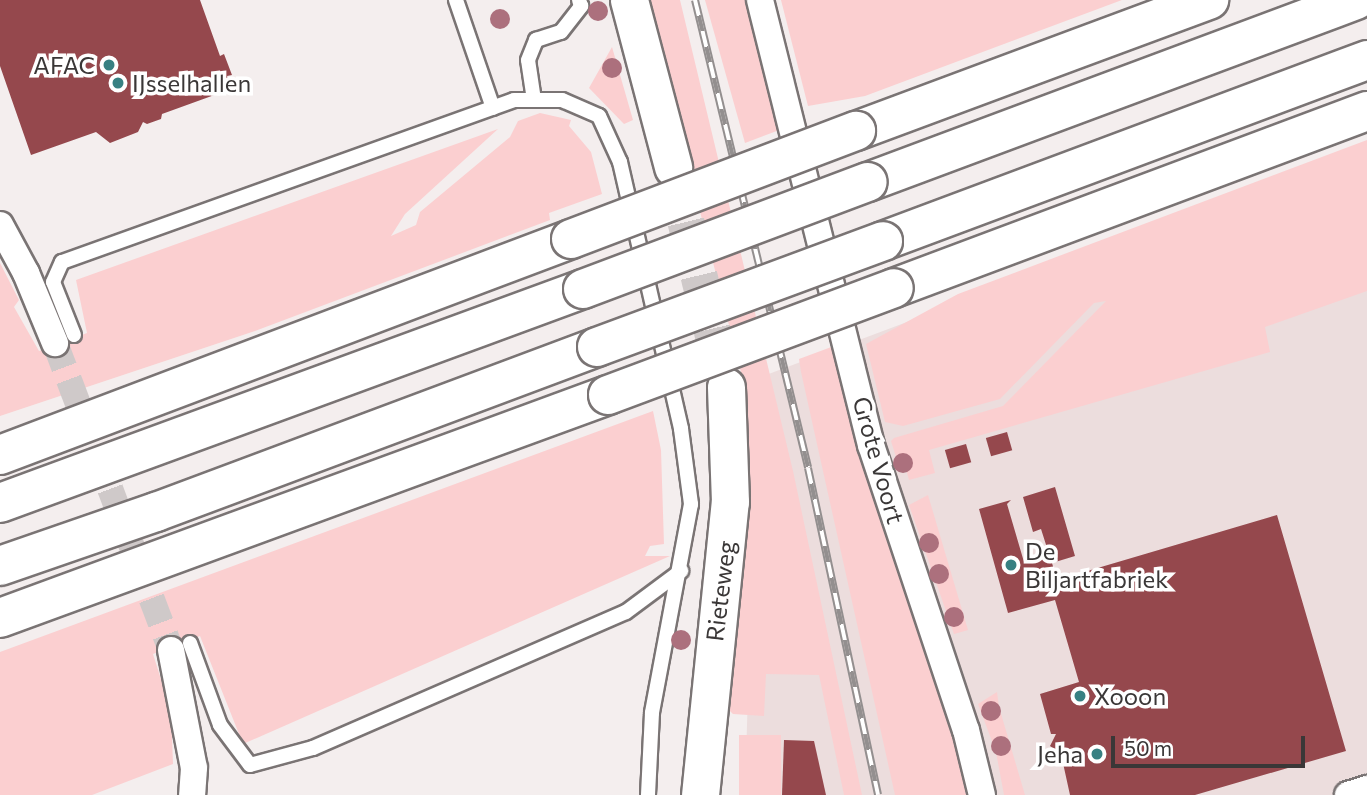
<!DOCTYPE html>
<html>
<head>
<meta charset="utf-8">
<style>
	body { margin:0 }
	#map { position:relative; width:1367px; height:795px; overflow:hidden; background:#f4eeee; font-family:Commissioner,sans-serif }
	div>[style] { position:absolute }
	.built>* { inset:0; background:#ecdddd }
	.green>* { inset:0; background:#fbcfd0; transform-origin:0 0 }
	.building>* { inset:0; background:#95484d; transform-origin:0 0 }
	.minor-tunnel>* { height:26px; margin-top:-13px; transform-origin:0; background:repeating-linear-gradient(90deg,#cfc9c9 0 26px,transparent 0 39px) }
	.secondary-tunnel>* { height:37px; margin-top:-18.5px; transform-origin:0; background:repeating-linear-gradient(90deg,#cfc9c9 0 37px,transparent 0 55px) }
	.roads { filter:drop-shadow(2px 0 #7a7474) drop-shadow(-2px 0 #7a7474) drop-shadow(0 2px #7a7474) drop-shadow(0 -2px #7a7474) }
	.service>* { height:14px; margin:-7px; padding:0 7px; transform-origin:7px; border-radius:7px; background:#fff }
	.minor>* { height:26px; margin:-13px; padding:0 13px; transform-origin:13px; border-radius:13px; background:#fff }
	.secondary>* { height:37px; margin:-18.5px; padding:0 18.5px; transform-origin:18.5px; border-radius:18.5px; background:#fff }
	.motorway>* { height:38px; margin:-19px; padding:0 19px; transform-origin:19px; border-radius:19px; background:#fff }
	.rail>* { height:8px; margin-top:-4px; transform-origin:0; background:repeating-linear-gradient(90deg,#fff 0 16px,#938f8f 0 32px); box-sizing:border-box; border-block:2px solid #938f8f }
	.bridges { filter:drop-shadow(2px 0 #7a7474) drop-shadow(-2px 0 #7a7474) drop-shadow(0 2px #7a7474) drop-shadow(0 -2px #7a7474) }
	.motorway-bridge>* { height:38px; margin:-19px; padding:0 19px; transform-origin:19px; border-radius:19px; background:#fff }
	.trees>* { width:20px; height:20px; margin:-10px; border-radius:50%; background:#ac707d }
	.dots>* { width:19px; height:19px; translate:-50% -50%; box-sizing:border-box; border:4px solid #fff; border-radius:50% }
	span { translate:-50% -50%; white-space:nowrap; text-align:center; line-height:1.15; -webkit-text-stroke:7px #fff; paint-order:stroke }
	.poi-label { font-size:24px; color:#3a3737 }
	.right { translate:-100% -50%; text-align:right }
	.left { translate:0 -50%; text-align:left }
	.street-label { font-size:24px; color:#3a3737 }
	.scale { position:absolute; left:1111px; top:736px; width:194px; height:32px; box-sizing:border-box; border:4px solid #3a3737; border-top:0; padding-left:9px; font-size:21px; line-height:24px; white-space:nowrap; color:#3a3737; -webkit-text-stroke:5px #fff; paint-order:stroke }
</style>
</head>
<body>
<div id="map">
	<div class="built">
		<i style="clip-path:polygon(1367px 149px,1367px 795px,745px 795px,754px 481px,745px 383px)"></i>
	</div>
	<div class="green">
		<i style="clip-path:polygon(646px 0,680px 0,793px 471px,862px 795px,844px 795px,819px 675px,766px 674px,764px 716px,733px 714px,727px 708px,748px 512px,743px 380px)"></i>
		<i style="clip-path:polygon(705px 0,751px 0,782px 129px,745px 143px)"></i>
		<i style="clip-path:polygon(781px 0,1122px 0,865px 96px,808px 106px)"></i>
		<i style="clip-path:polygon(612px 47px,633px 120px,624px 124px,589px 88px)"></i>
		<i style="clip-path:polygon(540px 113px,571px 120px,569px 126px,591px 152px,602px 194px,549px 213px,550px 220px,255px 331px,0 416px,0 263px,19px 300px,14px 307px,39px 351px,87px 333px,76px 280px,498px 129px,405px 214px,391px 236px,416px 225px,420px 212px,510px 137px,518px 121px)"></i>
		<i style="clip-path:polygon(1367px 140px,1367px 291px,1265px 327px,1270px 352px,929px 450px,935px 473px,909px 480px,906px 469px,899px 467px,891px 441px,894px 438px,1003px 406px,1106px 301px,1094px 303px,1000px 399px,903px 426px,885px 422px,866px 344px,958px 294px)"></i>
		<i style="clip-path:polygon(834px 346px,874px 496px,963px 760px,966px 795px,895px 795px,801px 372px,799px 359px)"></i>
		<i style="clip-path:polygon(653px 411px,661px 450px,664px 544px,650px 546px,645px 556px,670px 556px,243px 744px,200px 636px,153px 654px,171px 711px,173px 764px,92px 795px,0 795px,0 652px)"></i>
		<i style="clip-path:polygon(928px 495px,968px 630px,954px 634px,909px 505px)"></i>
		<i style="clip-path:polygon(997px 692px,999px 707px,1025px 795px,1004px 795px,996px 752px,978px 704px)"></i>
		<i style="left:739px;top:735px;width:42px;height:60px"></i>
	</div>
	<div class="building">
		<i style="clip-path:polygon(0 0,200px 0,220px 56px,224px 54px,232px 75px,227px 76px,231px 89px,162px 114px,161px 119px,147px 124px,143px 122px,138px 132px,110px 143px,96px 132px,31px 155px,0 66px)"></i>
		<i style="left:1007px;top:432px;width:19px;height:22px;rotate:74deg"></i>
		<i style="left:966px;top:444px;width:19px;height:22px;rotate:74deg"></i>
		<i style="clip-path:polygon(1055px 487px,1075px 556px,1052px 563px,1057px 580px,1277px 515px,1346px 751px,1195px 795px,1070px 795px,1061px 754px,1050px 746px,1056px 734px,1051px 734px,1040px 694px,1079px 682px,1055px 600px,1008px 613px,979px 509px,1011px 500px,1007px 504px,1024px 562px,1048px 551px,1041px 529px,1033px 532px,1023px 497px)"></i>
		<i style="clip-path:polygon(784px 740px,814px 741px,826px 795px,782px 795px)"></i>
	</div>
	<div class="minor-tunnel">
		<i style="left:55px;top:343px;width:328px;rotate:69.3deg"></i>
	</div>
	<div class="secondary-tunnel">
		<i style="left:673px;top:168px;width:221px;rotate:76.4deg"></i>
	</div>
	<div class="roads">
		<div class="service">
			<i style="left:456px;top:0;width:114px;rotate:71.1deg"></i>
			<i style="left:534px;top:100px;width:40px;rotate:-98.5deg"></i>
			<i style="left:528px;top:60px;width:22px;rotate:-68deg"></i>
			<i style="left:536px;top:40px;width:26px;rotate:-18deg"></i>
			<i style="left:561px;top:32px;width:33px;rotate:-52deg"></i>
			<i style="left:581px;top:6px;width:6px;rotate:-108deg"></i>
			<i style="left:74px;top:335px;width:57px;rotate:-111.6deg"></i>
			<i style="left:53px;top:282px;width:22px;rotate:-66deg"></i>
			<i style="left:62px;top:262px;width:480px;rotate:-19.7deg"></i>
			<i style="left:514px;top:100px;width:48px"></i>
			<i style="left:562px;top:100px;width:40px;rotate:23.4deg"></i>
			<i style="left:599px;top:116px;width:51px;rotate:65.5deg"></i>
			<i style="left:620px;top:162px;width:274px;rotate:77.1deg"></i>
			<i style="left:681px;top:429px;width:76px;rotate:82.4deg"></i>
			<i style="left:691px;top:504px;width:213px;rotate:100.6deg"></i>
			<i style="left:652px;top:713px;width:82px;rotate:92.8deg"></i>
			<i style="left:190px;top:643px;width:87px;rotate:69.9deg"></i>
			<i style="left:220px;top:725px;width:50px;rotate:53.1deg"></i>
			<i style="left:250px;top:765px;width:65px;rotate:-15.1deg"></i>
			<i style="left:313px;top:748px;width:341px;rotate:-23.5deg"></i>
			<i style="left:626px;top:612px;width:69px;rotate:-36.7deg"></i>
		</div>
		<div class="minor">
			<i style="left:760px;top:0;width:459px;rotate:76deg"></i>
			<i style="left:871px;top:445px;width:300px;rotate:71.6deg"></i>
			<i style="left:966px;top:730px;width:67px;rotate:76.2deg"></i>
			<i style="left:0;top:225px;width:55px;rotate:61.6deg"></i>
			<i style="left:26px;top:273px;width:76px;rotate:67.5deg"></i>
			<i style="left:171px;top:650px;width:120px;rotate:79deg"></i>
			<i style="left:194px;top:768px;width:27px;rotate:94deg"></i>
			<i style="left:1348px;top:795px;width:20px;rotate:-18deg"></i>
		</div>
		<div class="secondary">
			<i style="left:629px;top:0;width:173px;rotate:75.2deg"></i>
			<i style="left:700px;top:795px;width:295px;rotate:-84.2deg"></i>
			<i style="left:730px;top:502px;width:115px;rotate:-92deg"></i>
		</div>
		<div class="motorway">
			<i style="left:856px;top:131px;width:377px;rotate:-20.4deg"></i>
			<i style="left:868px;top:182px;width:521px;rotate:-20.45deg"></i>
			<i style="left:883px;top:241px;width:517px;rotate:-20.5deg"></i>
			<i style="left:894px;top:288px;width:505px;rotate:-20.52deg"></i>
			<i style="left:0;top:455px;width:610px;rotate:-20.72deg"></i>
			<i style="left:0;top:503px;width:621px;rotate:-20.16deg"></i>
			<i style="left:0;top:566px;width:165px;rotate:-19.1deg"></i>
			<i style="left:156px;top:512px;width:471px;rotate:-20.5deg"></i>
			<i style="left:0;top:618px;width:648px;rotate:-20.14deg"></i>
		</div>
	</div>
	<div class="rail">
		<i style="left:695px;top:0;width:481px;rotate:76.4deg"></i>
		<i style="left:808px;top:468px;width:334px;rotate:77.9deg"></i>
	</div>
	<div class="bridges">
		<div class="motorway-bridge">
			<i style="left:571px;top:239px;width:305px;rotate:-20.8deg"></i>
			<i style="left:583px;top:289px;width:304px;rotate:-20.6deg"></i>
			<i style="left:597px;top:347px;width:305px;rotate:-20.3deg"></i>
			<i style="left:608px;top:395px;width:305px;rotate:-20.5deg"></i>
		</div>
	</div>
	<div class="trees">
		<i style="left:598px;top:11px"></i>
		<i style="left:500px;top:19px"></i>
		<i style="left:612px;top:68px"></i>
		<i style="left:903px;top:463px"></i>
		<i style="left:929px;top:543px"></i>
		<i style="left:939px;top:574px"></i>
		<i style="left:954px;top:617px"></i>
		<i style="left:681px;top:640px"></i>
		<i style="left:991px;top:711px"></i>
		<i style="left:1001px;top:746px"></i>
	</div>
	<div class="dots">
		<i style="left:109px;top:65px;background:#378082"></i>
		<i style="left:118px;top:83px;background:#378082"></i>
		<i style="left:1011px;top:565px;background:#378082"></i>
		<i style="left:1080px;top:696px;background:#378082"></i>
		<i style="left:1097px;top:754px;background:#378082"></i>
	</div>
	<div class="poi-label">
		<span class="right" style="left:95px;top:65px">AFAC</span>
		<span class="left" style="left:132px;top:83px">IJsselhallen</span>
		<span class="left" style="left:1025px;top:565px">De<br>Biljartfabriek</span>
		<span class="left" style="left:1094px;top:696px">Xooon</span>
		<span class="right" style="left:1083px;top:754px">Jeha</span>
	</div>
	<div class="street-label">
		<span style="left:879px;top:460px;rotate:74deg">Grote Voort</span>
		<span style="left:720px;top:591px;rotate:-83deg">Rieteweg</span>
	</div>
	<div class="scale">50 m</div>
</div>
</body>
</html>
